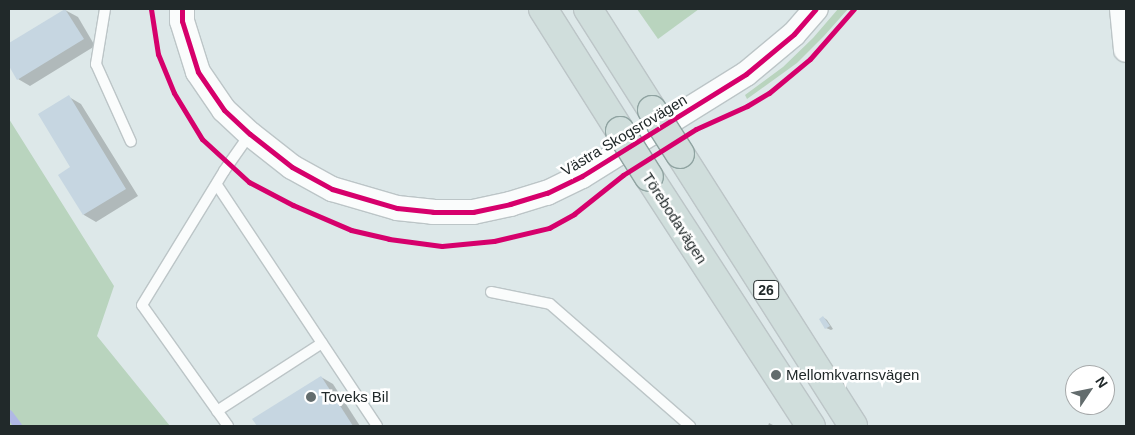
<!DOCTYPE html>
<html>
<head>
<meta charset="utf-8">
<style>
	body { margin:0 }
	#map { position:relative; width:1135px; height:435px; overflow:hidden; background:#dde8e9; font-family:Arial,sans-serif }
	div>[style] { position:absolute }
	.green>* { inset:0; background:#b9d4be }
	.shadow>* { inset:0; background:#0003 }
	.stream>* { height:8px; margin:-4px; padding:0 4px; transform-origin:4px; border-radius:4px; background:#b0b8e5 }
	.building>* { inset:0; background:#c6d6e1 }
	.roads { filter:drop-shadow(1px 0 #bcc5c7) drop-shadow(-1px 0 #bcc5c7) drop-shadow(0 1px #bcc5c7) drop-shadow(0 -1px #bcc5c7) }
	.service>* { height:10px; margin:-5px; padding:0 5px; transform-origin:5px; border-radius:5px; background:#fafcfc }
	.tertiary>* { height:24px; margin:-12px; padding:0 12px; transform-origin:12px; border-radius:12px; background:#fafcfc }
	.trunk>* { height:28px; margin:-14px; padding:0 14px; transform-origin:14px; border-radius:14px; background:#d0dedc }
	.bridges { filter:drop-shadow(1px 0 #8fa3a1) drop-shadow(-1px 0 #8fa3a1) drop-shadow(0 1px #8fa3a1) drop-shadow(0 -1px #8fa3a1) }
	.trunk-bridge>* { height:28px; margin:-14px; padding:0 14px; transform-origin:14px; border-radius:14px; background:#d0dedc }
	.cycleway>* { height:5px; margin:-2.5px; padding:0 2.5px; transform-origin:2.5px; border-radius:2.5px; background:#d6006c }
	.dots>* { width:14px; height:14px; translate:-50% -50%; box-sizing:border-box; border:2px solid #fff; border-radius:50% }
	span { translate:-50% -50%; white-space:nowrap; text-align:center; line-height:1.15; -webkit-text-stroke:5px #fff; paint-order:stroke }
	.shield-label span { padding:1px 4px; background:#fff; border:1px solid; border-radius:4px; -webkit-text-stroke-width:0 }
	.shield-label { font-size:14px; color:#21292a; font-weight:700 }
	.street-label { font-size:15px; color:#21292a }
	.poi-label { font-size:15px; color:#21292a }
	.left { translate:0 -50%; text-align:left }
	.frame { position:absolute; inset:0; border:10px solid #21292a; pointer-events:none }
	.north { position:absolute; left:1065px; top:365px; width:50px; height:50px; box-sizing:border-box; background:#fff; border:1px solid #a6a9aa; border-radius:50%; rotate:56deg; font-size:14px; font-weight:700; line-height:20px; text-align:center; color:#21292a }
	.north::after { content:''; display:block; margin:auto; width:18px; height:22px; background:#636c6d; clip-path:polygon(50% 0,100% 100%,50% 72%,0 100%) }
</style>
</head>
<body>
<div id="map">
	<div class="green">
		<i style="clip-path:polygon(637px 9px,699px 9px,658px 39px)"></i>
		<i style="clip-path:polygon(838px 9px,848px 9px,824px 36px,797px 63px,747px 99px,745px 95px,783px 67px,813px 38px)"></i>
		<i style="clip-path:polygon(9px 119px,114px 286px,97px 336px,170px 426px,9px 426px)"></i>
	</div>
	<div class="shadow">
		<i style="clip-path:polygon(65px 10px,78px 17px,95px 46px,30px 86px,18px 79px,9px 63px,9px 44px)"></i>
		<i style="clip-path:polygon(69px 97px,81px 104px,138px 196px,96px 222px,84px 215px,60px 175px,72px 167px)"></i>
		<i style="clip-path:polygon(823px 317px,827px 320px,833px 329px,831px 330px,826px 328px)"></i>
		<i style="clip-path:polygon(321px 377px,333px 384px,360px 426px,259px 426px,254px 419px)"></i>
		<i style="clip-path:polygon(769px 423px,773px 425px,774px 426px,768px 426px)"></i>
	</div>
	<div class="stream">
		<i style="left:9px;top:414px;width:15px;rotate:53deg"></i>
	</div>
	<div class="building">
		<i style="clip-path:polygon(65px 9px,84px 39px,17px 80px,9px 66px,9px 43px)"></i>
		<i style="clip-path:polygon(69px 95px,126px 189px,83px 215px,58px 175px,70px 167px,38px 114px)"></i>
		<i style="clip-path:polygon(823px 316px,830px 326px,825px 329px,819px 319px)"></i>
		<i style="clip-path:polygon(321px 376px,353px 426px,257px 426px,252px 419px)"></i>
	</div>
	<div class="roads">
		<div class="service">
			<i style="left:105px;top:9px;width:56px;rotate:99.3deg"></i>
			<i style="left:96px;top:64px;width:85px;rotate:65.8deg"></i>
			<i style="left:217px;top:185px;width:289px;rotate:56.4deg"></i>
			<i style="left:491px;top:292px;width:60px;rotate:11.5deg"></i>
			<i style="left:550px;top:304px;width:186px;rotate:41.1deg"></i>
			<i style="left:217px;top:411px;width:125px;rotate:-32.9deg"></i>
			<i style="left:228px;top:426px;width:148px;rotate:-125.4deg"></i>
			<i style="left:142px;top:305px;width:157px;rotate:-58.5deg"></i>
			<i style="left:224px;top:171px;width:45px;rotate:-54.9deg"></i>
		</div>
		<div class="tertiary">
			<i style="left:182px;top:9px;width:12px;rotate:90deg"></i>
			<i style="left:182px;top:21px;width:53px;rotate:72.6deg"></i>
			<i style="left:198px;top:72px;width:46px;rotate:55.6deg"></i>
			<i style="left:224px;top:110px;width:35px;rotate:43deg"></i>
			<i style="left:250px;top:134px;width:53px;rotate:38.2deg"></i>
			<i style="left:292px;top:167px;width:46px;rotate:28.8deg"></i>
			<i style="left:332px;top:189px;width:68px;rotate:16.3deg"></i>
			<i style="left:397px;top:208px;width:36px;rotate:6deg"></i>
			<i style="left:433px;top:212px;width:40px"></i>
			<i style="left:473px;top:212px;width:38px;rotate:-12deg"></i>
			<i style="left:510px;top:204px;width:39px;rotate:-17deg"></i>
			<i style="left:547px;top:193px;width:39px;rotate:-26deg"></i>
			<i style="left:582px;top:176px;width:193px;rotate:-31.9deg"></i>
			<i style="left:746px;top:74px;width:62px;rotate:-39.8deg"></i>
			<i style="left:794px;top:34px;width:33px;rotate:-49deg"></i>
			<i style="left:1122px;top:9px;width:41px;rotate:84.4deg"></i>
		</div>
		<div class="trunk">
			<i style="left:543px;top:9px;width:144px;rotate:57.7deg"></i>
			<i style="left:588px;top:9px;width:120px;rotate:57.6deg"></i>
			<i style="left:680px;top:154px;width:322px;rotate:57.5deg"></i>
			<i style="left:649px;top:177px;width:297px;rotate:57deg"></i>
		</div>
	</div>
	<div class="bridges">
		<div class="trunk-bridge">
			<i style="left:652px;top:110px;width:52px;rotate:57.5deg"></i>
			<i style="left:620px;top:131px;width:54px;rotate:57.8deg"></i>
		</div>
	</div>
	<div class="cycleway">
		<i style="left:151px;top:9px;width:46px;rotate:81.2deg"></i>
		<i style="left:158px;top:54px;width:42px;rotate:67.7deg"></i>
		<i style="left:174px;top:93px;width:54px;rotate:58.7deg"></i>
		<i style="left:202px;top:139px;width:64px;rotate:42.5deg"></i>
		<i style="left:249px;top:182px;width:50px;rotate:27.6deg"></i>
		<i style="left:293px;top:205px;width:63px;rotate:23.3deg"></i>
		<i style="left:351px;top:230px;width:39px;rotate:13deg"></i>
		<i style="left:389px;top:239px;width:53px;rotate:7.5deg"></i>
		<i style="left:442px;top:246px;width:52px;rotate:-5.5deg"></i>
		<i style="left:494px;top:241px;width:57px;rotate:-13.3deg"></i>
		<i style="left:549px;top:228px;width:29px;rotate:-29deg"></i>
		<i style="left:574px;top:214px;width:63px;rotate:-38.5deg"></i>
		<i style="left:623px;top:175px;width:86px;rotate:-32.2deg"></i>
		<i style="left:696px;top:129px;width:56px;rotate:-24.3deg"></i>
		<i style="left:747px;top:106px;width:26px;rotate:-31deg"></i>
		<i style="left:769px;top:93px;width:53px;rotate:-39.7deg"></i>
		<i style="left:810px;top:59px;width:67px;rotate:-48.7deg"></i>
		<i style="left:182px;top:9px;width:12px;rotate:90deg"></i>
		<i style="left:182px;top:21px;width:53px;rotate:72.6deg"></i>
		<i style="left:198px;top:72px;width:46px;rotate:55.6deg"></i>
		<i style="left:224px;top:110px;width:35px;rotate:43deg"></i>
		<i style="left:250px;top:134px;width:53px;rotate:38.2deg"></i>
		<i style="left:292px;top:167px;width:46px;rotate:28.8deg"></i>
		<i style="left:332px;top:189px;width:68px;rotate:16.3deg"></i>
		<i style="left:397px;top:208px;width:36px;rotate:6deg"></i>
		<i style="left:433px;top:212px;width:40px"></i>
		<i style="left:473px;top:212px;width:38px;rotate:-12deg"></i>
		<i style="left:510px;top:204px;width:39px;rotate:-17deg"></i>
		<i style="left:547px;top:193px;width:39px;rotate:-26deg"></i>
		<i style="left:582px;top:176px;width:193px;rotate:-31.9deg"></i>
		<i style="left:746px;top:74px;width:62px;rotate:-39.8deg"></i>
		<i style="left:794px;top:34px;width:33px;rotate:-49deg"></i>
	</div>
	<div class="dots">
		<i style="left:776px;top:375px;background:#636c6d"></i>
		<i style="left:311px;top:397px;background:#636c6d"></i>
	</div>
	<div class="shield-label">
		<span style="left:766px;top:290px">26</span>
	</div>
	<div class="street-label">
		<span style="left:624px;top:135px;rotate:-31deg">Västra Skogsrovägen</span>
		<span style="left:675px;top:218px;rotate:57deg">Törebodavägen</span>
	</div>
	<div class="poi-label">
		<span class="left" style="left:786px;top:375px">Mellomkvarnsvägen</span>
		<span class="left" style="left:321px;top:397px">Toveks Bil</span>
	</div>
	<div class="frame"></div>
	<div class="north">N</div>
</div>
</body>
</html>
